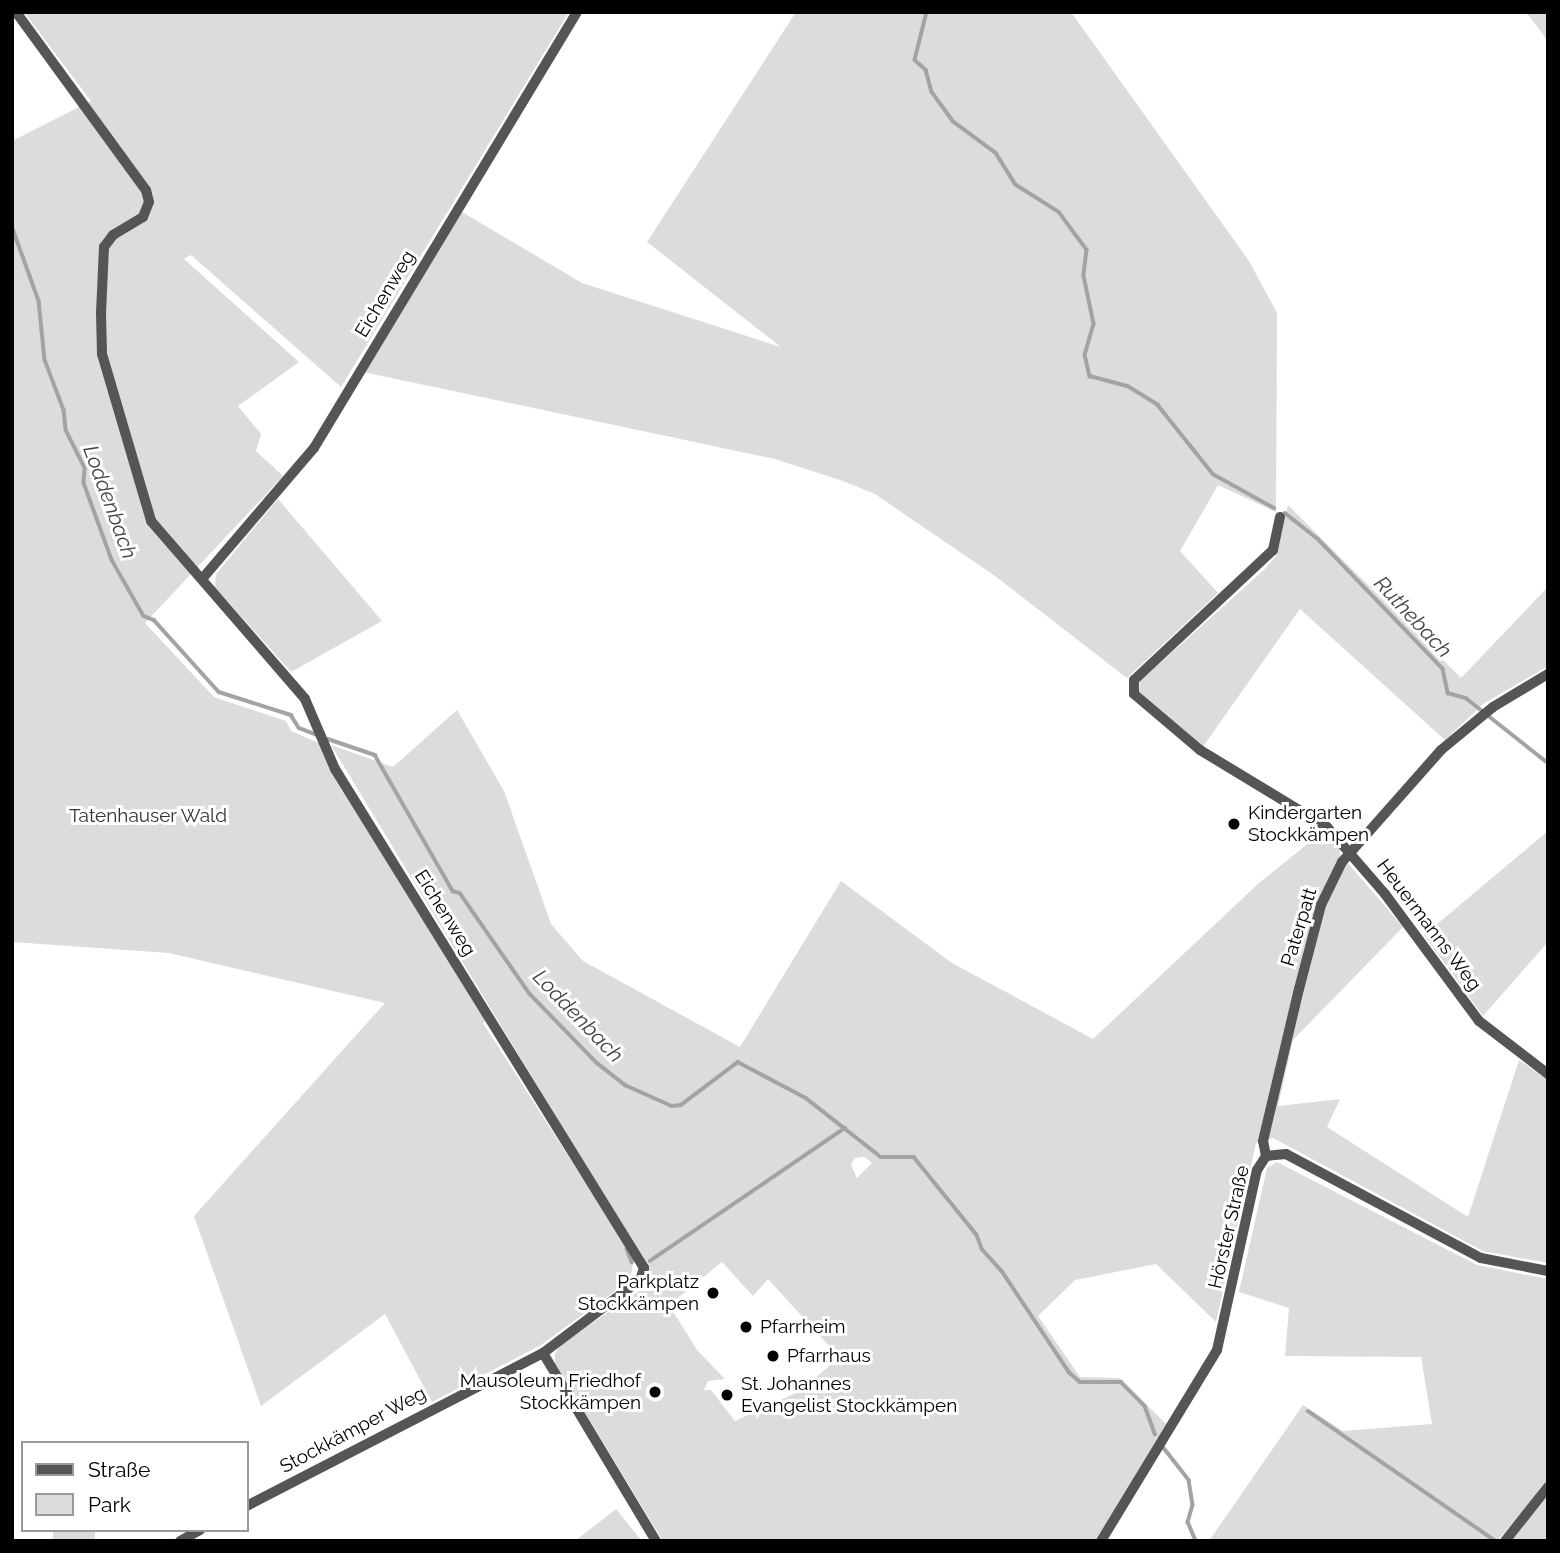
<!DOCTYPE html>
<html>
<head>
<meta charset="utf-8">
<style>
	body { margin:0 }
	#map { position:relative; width:1560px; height:1553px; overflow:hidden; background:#fff; font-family:Raleway,sans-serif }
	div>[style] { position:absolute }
	.green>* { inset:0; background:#dcdcdc; transform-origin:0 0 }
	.stream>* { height:3.5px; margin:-1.75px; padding:0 1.75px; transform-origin:1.75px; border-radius:1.75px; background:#a3a3a3 }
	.minor>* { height:10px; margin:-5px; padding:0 5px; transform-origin:5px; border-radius:5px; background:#555 }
	.dots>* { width:19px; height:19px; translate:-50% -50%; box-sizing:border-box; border:4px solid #fff; border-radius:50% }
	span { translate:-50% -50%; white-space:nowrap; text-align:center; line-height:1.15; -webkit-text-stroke:6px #fff; paint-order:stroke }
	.street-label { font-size:19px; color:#000 }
	.poi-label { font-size:19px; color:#000 }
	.left { translate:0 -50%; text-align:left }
	.right { translate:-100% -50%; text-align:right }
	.park-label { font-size:19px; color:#333 }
	.water-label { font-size:21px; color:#444; font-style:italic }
	.frame { position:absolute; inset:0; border:14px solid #000; pointer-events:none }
	.legend { position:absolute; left:21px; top:1441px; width:228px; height:91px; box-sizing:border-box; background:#fff; border:2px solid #999; margin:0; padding:9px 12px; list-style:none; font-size:21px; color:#000 }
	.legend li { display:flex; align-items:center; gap:14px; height:35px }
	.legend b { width:35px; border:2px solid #999 }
</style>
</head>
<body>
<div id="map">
	<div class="green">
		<i style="clip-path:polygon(24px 12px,569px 12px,341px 387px,191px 255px,184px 259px,299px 362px,238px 406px,261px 434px,256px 451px,283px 476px,145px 623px,214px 697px,286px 721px,291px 731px,319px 743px,336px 781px,488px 1019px,483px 1023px,634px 1259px,630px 1280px,541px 1345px,432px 1402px,385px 1314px,261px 1406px,194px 1216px,385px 1003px,169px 953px,12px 942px,12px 141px,91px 101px)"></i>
		<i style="clip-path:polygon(796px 12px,1071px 12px,1249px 261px,1277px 313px,1276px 512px,1218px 485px,1180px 551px,1218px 593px,1127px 678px,995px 576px,875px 494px,843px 481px,775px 459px,363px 372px,462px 212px,582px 283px,781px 347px,647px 242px)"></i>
		<i style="clip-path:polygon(1526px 12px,1548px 12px,1548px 41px)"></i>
		<i style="clip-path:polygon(278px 499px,382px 621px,291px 672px,215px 587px,216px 574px)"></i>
		<i style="clip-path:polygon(1288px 505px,1461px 678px,1548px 587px,1548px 666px,1483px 704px,1445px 740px,1300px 609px,1202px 748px,1139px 692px,1140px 681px,1264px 570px,1277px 555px)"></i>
		<i style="clip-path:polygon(evenodd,457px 710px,504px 791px,551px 924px,583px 961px,740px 1047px,841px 881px,952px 963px,1093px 1039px,1259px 883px,1321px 833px,1340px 849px,1340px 854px,1403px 927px,1293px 1040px,1278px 1106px,1340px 1099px,1327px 1127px,1468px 1217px,1519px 1060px,1548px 1080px,1548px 1263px,1483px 1251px,1273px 1138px,1256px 1143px,1216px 1322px,1156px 1264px,1075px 1280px,1038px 1316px,1080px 1377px,1120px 1378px,1166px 1424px,1095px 1541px,663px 1541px,555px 1363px,555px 1354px,560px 1345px,655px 1280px,331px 745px,393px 767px,457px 710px,865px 1157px,872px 1163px,857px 1178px,851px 1165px,855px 1158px,865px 1157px,457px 710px,722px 1262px,753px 1296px,768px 1279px,839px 1357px,802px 1390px,735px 1421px,711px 1390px,704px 1390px,708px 1381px,725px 1379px,697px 1350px,669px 1305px,722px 1262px)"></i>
		<i style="clip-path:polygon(1548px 831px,1548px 942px,1483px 1016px,1424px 935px)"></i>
		<i style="clip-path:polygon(1277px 1162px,1477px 1265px,1548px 1279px,1548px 1481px,1497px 1541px,1209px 1541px,1303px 1405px,1343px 1431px,1432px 1424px,1421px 1357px,1285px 1356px,1289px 1308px,1239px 1292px,1267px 1168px)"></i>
		<i style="clip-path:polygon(1548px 1494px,1548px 1541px,1509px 1541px)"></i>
		<i style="clip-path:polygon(616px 1509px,642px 1541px,575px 1541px)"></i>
		<i style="left:53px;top:1530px;width:42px;height:11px"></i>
	</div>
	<div class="stream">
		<i style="left:927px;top:12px;width:49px;rotate:104deg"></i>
		<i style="left:915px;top:60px;width:15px;rotate:42deg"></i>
		<i style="left:926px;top:70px;width:23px;rotate:75deg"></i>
		<i style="left:932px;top:92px;width:37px;rotate:54deg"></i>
		<i style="left:954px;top:122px;width:52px;rotate:36.4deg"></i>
		<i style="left:996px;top:153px;width:36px;rotate:58deg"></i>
		<i style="left:1015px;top:184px;width:52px;rotate:32.5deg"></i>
		<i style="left:1059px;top:212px;width:47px;rotate:53.6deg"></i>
		<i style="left:1087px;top:250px;width:26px;rotate:97deg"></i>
		<i style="left:1084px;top:276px;width:49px;rotate:78.2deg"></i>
		<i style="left:1094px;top:324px;width:32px;rotate:106deg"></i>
		<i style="left:1085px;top:355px;width:22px;rotate:77deg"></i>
		<i style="left:1090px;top:376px;width:39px;rotate:15deg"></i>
		<i style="left:1128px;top:386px;width:36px;rotate:32deg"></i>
		<i style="left:1158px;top:405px;width:88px;rotate:51.4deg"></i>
		<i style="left:1213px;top:474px;width:70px;rotate:29.1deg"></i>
		<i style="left:12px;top:226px;width:80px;rotate:70.2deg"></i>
		<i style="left:39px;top:301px;width:59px;rotate:84.2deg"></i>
		<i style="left:45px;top:360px;width:53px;rotate:69.2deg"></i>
		<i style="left:64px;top:410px;width:20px;rotate:84deg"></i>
		<i style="left:66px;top:430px;width:42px;rotate:63.4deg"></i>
		<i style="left:85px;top:468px;width:15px;rotate:94deg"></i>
		<i style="left:84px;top:483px;width:82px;rotate:70deg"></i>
		<i style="left:112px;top:560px;width:64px;rotate:60.3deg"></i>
		<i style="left:144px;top:616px;width:11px;rotate:22deg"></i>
		<i style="left:154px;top:620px;width:97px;rotate:47.9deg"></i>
		<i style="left:219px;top:692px;width:76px;rotate:17.7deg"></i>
		<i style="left:291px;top:715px;width:15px;rotate:58deg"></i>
		<i style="left:299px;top:728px;width:19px;rotate:21deg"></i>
		<i style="left:1285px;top:513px;width:42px;rotate:38.2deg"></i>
		<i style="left:1318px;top:539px;width:180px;rotate:46.1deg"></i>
		<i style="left:1443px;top:669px;width:25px;rotate:78deg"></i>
		<i style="left:1448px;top:693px;width:19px;rotate:16deg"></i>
		<i style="left:1466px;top:698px;width:105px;rotate:38.4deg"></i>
		<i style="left:328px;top:739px;width:50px;rotate:18.8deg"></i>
		<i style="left:375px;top:755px;width:157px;rotate:60.2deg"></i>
		<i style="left:453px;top:891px;width:7px;rotate:16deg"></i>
		<i style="left:460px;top:893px;width:123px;rotate:55.3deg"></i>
		<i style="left:530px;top:994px;width:96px;rotate:45.8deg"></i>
		<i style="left:597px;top:1063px;width:36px;rotate:38deg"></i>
		<i style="left:625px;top:1085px;width:51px;rotate:24.1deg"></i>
		<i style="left:672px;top:1106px;width:9px;rotate:-6deg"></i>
		<i style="left:681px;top:1105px;width:71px;rotate:-37deg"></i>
		<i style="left:738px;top:1062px;width:77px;rotate:27.9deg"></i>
		<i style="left:806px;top:1098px;width:95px;rotate:38.2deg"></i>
		<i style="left:881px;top:1157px;width:33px"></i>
		<i style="left:914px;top:1157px;width:100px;rotate:51.1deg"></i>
		<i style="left:977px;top:1235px;width:15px;rotate:70deg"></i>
		<i style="left:982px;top:1249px;width:30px;rotate:48deg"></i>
		<i style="left:1002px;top:1271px;width:121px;rotate:56.4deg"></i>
		<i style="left:1069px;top:1372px;width:15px;rotate:42deg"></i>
		<i style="left:1080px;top:1382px;width:41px"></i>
		<i style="left:1121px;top:1382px;width:34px;rotate:45deg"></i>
		<i style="left:1145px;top:1406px;width:30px;rotate:70deg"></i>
		<i style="left:627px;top:1249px;width:14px;rotate:69deg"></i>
		<i style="left:650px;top:1261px;width:236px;rotate:-34.3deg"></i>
		<i style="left:1308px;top:1411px;width:226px;rotate:34.7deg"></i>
		<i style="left:1164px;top:1448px;width:41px;rotate:52deg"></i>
		<i style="left:1189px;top:1480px;width:25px;rotate:81deg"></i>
		<i style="left:1193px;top:1505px;width:18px;rotate:106deg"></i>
		<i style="left:1188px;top:1522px;width:21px;rotate:67deg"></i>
	</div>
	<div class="minor">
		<i style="left:16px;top:12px;width:220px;rotate:53.9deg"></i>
		<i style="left:146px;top:190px;width:12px;rotate:76deg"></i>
		<i style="left:149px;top:202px;width:16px;rotate:112deg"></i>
		<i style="left:143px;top:217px;width:35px;rotate:149deg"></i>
		<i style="left:113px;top:235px;width:15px;rotate:127deg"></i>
		<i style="left:104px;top:247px;width:66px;rotate:92.6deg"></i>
		<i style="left:101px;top:313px;width:41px;rotate:88.6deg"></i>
		<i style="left:102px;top:354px;width:174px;rotate:73.6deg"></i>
		<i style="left:151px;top:521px;width:235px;rotate:49.1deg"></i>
		<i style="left:305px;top:699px;width:76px;rotate:66.8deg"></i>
		<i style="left:335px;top:769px;width:587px;rotate:58.23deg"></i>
		<i style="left:644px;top:1268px;width:13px;rotate:108deg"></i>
		<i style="left:640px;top:1280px;width:121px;rotate:143deg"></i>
		<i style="left:543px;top:1353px;width:333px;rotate:152.7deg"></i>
		<i style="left:1280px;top:517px;width:34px;rotate:102deg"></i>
		<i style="left:1273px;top:550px;width:190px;rotate:136.9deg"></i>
		<i style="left:1134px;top:680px;width:14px;rotate:90deg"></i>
		<i style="left:1134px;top:694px;width:87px;rotate:40.3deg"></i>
		<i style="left:1200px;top:750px;width:149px;rotate:31.2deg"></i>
		<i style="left:1327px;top:827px;width:89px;rotate:49.1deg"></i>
		<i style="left:1385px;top:894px;width:158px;rotate:53.5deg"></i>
		<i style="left:1479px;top:1021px;width:87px;rotate:37.5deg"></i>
		<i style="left:202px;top:579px;width:172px;rotate:-49.5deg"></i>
		<i style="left:314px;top:448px;width:509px;rotate:-58.9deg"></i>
		<i style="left:1266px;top:1156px;width:15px;rotate:-101deg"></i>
		<i style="left:1263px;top:1141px;width:156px;rotate:-76.7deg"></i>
		<i style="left:1299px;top:989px;width:87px;rotate:-75.3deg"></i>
		<i style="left:1321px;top:905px;width:48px;rotate:-64deg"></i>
		<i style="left:1342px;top:862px;width:149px;rotate:-48.5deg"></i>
		<i style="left:1441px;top:750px;width:67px;rotate:-39.6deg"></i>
		<i style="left:1493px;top:707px;width:64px;rotate:-31deg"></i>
		<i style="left:543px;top:1353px;width:219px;rotate:59deg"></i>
		<i style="left:180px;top:1541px;width:23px;rotate:-29deg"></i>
		<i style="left:1101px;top:1541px;width:223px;rotate:-58.7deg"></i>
		<i style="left:1217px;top:1350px;width:184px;rotate:-77.5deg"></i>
		<i style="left:1257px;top:1170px;width:17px;rotate:-57deg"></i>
		<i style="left:1266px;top:1156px;width:20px;rotate:-6deg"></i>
		<i style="left:1286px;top:1154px;width:221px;rotate:28.1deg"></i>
		<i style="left:1481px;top:1258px;width:68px;rotate:11deg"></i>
		<i style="left:1505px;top:1541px;width:69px;rotate:-51.5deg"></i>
	</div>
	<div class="dots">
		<i style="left:1234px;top:824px;background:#000"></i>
		<i style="left:713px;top:1293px;background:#000"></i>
		<i style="left:746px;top:1327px;background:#000"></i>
		<i style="left:773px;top:1356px;background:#000"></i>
		<i style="left:655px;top:1392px;background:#000"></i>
		<i style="left:727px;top:1395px;background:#000"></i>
	</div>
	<div class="street-label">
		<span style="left:385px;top:294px;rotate:-59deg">Eichenweg</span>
		<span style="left:445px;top:913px;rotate:58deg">Eichenweg</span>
		<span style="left:1429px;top:925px;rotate:53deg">Heuermanns Weg</span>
		<span style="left:1299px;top:927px;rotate:-73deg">Paterpatt</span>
		<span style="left:1229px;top:1227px;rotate:-77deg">Hörster Straße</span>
		<span style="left:353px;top:1430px;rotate:-28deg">Stockkämper Weg</span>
	</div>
	<div class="poi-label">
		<span class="left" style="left:1248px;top:824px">Kindergarten<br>Stockkämpen</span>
		<span class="right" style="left:699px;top:1293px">Parkplatz<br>Stockkämpen</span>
		<span class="left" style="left:760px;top:1327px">Pfarrheim</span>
		<span class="left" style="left:787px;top:1356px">Pfarrhaus</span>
		<span class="right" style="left:641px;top:1392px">Mausoleum Friedhof<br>Stockkämpen</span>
		<span class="left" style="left:741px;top:1395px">St. Johannes<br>Evangelist Stockkämpen</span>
	</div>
	<div class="park-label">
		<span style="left:148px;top:816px">Tatenhauser Wald</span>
	</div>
	<div class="water-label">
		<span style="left:110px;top:502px;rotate:70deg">Loddenbach</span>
		<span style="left:1413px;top:617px;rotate:47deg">Ruthebach</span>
		<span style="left:578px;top:1016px;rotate:46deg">Loddenbach</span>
	</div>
	<div class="frame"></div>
	<ul class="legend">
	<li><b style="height:9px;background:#555"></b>Straße</li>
	<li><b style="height:19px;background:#dcdcdc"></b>Park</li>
	</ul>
</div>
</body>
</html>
